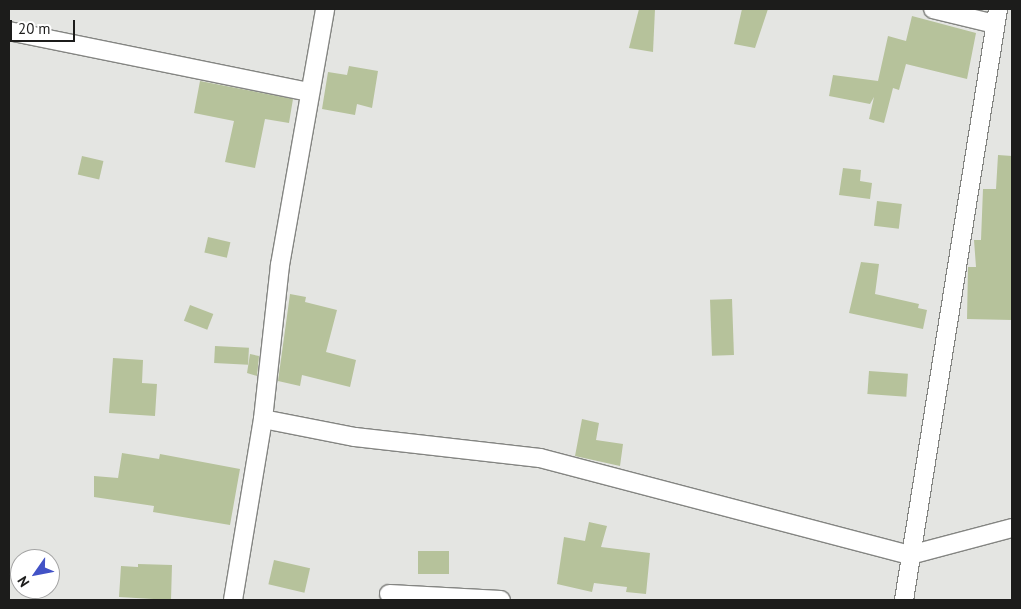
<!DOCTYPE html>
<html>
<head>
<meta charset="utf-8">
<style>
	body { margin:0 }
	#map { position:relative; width:1021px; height:609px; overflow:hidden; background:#e4e5e2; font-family:"PT Sans",sans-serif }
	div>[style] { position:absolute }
	.building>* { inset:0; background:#b6c29b; transform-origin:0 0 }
	.roads { filter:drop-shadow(1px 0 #848582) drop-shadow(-1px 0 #848582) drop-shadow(0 1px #848582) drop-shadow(0 -1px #848582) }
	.minor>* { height:18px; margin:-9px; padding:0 9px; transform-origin:9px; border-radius:9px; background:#fff }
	span { translate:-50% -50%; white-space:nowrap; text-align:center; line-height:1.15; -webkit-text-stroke:4px #fff; paint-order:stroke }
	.frame { position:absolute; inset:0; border:10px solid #1c1c1b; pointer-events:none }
	.north { position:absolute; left:10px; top:549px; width:50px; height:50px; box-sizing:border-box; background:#fff; border:1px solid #a4a4a4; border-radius:50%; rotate:237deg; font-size:14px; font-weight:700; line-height:20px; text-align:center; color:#1c1c1b }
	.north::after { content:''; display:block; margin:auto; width:18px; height:22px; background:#4252c6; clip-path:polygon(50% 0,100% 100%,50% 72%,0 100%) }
	.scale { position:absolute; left:10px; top:20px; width:65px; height:22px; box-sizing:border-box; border:2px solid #1c1c1b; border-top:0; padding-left:6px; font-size:15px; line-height:18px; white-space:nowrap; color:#1c1c1b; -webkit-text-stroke:4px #fff; paint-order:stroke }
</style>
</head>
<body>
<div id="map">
	<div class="building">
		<i style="clip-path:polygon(639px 9px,655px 9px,653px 52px,629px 48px)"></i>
		<i style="clip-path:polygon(742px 9px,768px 9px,755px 48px,734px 44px)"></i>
		<i style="clip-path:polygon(912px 16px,976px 33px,967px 79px,906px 64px,899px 90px,893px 88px,884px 123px,869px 119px,874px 97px,870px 104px,829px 96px,833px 75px,878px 81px,888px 36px,906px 41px)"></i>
		<i style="clip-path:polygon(349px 66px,378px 71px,372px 108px,357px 104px,355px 115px,322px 109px,328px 72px,347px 75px)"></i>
		<i style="clip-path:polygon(200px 81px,293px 99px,289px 123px,265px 119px,255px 168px,225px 162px,234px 121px,194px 113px)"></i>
		<i style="clip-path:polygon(998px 155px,1012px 156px,1012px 320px,967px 319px,968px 267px,976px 267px,974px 240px,981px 240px,983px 189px,996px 189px)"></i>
		<i style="left:82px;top:156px;width:22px;height:19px;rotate:13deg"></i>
		<i style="clip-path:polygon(843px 168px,861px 170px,860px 181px,872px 183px,870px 199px,839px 195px)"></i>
		<i style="left:877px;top:201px;width:25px;height:25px;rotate:7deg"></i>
		<i style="left:208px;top:237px;width:23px;height:16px;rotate:13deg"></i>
		<i style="clip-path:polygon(861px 262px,879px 264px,875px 294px,919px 304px,918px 308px,927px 310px,923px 329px,849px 313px)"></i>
		<i style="clip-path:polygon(290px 294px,306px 297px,305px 302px,337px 310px,326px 352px,356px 360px,350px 387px,302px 375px,300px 386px,278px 381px)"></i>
		<i style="left:732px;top:299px;width:56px;height:22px;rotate:88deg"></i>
		<i style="left:190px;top:305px;width:25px;height:17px;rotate:21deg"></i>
		<i style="left:215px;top:346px;width:34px;height:17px;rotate:3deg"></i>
		<i style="clip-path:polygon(250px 354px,259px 356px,257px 376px,247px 373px)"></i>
		<i style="clip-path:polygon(113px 358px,143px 360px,142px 383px,157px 384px,155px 416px,109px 413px)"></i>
		<i style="left:869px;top:371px;width:39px;height:23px;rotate:4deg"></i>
		<i style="clip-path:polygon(582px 419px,599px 423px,596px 440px,623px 444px,620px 466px,575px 456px)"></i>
		<i style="clip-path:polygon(122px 453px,159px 459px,160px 454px,240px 469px,230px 525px,153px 512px,154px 506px,94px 497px,94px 476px,118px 478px)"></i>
		<i style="clip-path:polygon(589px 522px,607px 526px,601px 547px,650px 553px,646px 594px,626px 592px,627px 587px,594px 583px,592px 592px,557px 584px,564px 537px,585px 541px)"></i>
		<i style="left:418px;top:551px;width:31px;height:23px"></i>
		<i style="left:274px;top:560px;width:37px;height:25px;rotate:13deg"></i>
		<i style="clip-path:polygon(138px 564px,172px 565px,171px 600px,119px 597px,121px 566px,138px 567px)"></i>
	</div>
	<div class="roads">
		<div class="minor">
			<i style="left:933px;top:9px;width:64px;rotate:13.6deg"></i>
			<i style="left:9px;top:31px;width:307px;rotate:11.5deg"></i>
			<i style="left:263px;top:419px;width:94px;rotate:11.1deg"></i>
			<i style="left:355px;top:437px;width:186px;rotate:6.5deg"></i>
			<i style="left:540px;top:458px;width:383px;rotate:14.7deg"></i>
			<i style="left:910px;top:555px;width:106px;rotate:-14.8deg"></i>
			<i style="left:389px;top:594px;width:112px;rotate:3.1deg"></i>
			<i style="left:233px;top:600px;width:183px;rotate:-80.6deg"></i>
			<i style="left:263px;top:419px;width:155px;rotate:-83.7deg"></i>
			<i style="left:280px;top:265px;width:260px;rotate:-80deg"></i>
			<i style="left:904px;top:600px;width:598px;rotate:-80.96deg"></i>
		</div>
	</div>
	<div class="frame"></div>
	<div class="north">N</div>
	<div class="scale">20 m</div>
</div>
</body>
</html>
